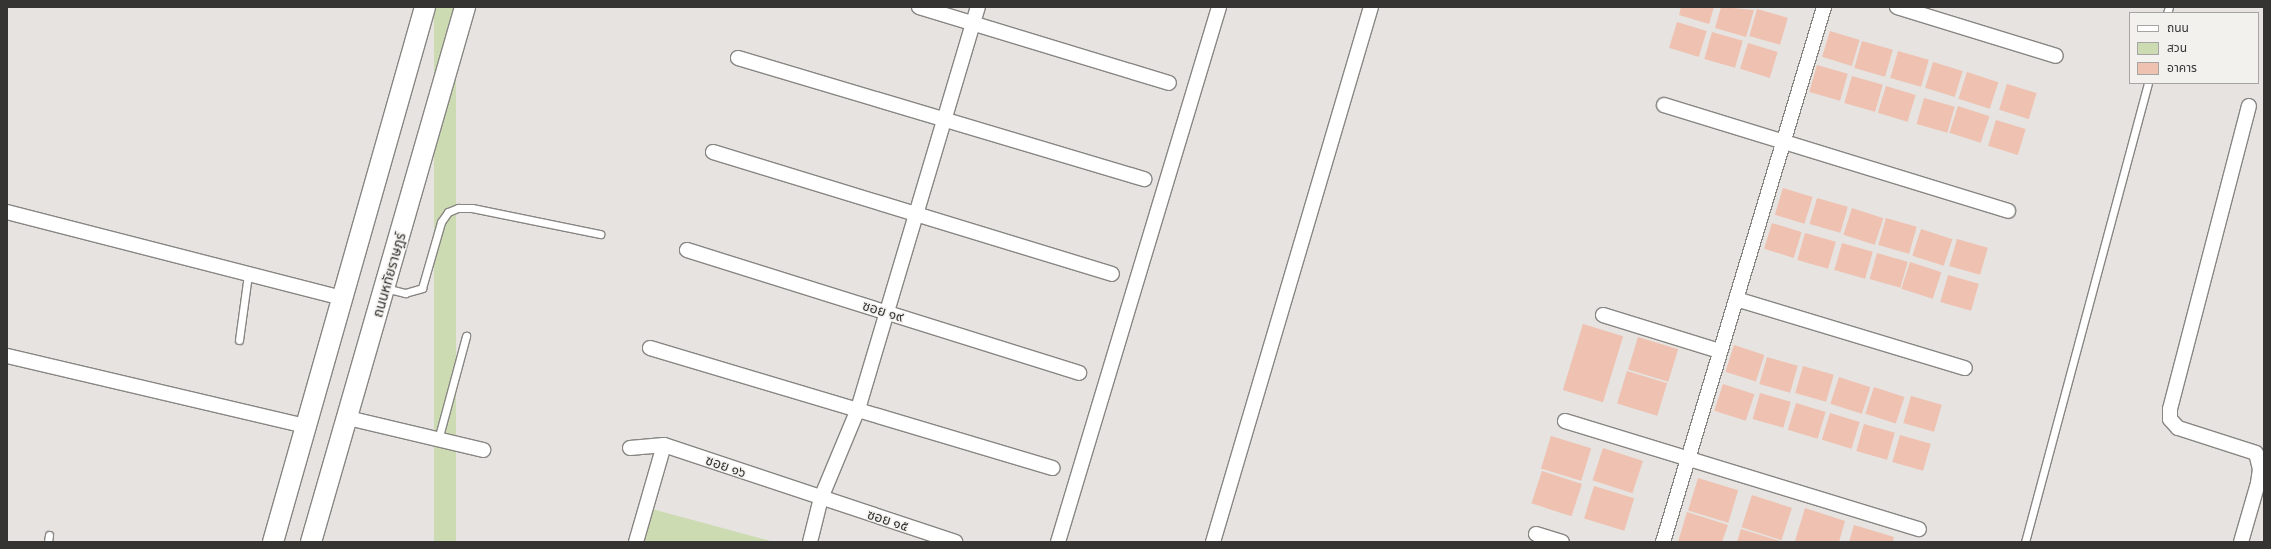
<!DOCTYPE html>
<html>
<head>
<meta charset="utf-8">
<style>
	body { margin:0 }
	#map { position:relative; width:2271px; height:549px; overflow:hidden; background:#e6e3e0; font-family:"Source Serif 4","Noto Sans Thai",serif }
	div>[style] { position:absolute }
	.green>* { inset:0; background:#cddbb2; transform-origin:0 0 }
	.building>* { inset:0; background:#efc1b0; transform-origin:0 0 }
	.roads { filter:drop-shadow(1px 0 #888683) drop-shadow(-1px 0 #888683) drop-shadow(0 1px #888683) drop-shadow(0 -1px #888683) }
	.service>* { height:7px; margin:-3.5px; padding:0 3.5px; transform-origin:3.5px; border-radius:3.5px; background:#fff }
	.minor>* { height:14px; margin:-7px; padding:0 7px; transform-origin:7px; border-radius:7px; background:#fff }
	.secondary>* { height:20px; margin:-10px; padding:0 10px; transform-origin:10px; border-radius:10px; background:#fff }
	span { translate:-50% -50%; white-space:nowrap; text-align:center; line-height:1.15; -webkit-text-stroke:3px #f3f1ed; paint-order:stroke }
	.street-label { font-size:14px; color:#353433 }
	.frame { position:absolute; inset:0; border:8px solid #353433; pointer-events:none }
	.legend { position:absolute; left:2129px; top:12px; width:130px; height:72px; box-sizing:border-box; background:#f3f1ed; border:1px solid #a7a5a3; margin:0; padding:5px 7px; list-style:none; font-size:12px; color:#353433 }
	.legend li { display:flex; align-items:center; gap:8px; height:20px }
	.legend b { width:20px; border:1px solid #a7a5a3 }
</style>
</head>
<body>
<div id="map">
	<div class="green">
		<i style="left:434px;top:7px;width:22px;height:556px"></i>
		<i style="clip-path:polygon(652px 509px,774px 542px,643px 542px)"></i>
	</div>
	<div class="building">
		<i style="clip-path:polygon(1681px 7px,1714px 7px,1709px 24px,1679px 15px)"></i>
		<i style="clip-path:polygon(1721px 7px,1754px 10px,1746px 37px,1715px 28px)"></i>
		<i style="left:1757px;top:9px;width:32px;height:28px;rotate:16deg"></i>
		<i style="left:1677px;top:22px;width:31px;height:27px;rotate:17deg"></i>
		<i style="left:1830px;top:31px;width:31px;height:27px;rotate:17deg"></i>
		<i style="left:1712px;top:32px;width:32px;height:28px;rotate:16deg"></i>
		<i style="left:1862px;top:41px;width:32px;height:28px;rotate:16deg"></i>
		<i style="left:1748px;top:43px;width:31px;height:27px;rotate:17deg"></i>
		<i style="left:1898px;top:51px;width:32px;height:28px;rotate:16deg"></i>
		<i style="left:1933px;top:62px;width:31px;height:27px;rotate:17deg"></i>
		<i style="left:1817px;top:65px;width:32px;height:28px;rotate:16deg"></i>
		<i style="left:1967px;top:72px;width:33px;height:28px;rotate:18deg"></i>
		<i style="left:1852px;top:76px;width:32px;height:28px;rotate:16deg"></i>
		<i style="left:2007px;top:84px;width:31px;height:27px;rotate:17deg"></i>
		<i style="left:1886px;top:86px;width:31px;height:28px;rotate:17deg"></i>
		<i style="left:1924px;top:98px;width:32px;height:27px;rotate:16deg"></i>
		<i style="left:1958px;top:106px;width:33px;height:28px;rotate:18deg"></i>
		<i style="left:1996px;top:120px;width:31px;height:27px;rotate:17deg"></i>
		<i style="left:1783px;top:188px;width:31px;height:28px;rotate:17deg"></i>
		<i style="left:1817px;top:198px;width:32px;height:27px;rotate:16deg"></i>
		<i style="left:1852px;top:208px;width:33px;height:28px;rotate:18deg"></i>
		<i style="left:1886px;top:218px;width:32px;height:28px;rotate:16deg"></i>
		<i style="left:1772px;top:223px;width:31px;height:27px;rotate:17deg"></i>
		<i style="left:1921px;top:229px;width:33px;height:28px;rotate:18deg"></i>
		<i style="left:1805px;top:233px;width:32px;height:28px;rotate:16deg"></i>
		<i style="left:1957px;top:239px;width:32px;height:28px;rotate:16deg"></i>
		<i style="left:1842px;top:243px;width:32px;height:28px;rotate:16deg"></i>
		<i style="left:1877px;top:253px;width:32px;height:27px;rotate:16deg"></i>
		<i style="left:1910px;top:262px;width:33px;height:28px;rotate:18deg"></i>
		<i style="left:1948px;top:275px;width:32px;height:28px;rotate:16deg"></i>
		<i style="left:1583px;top:324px;width:42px;height:69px;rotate:17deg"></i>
		<i style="left:1638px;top:337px;width:42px;height:34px;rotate:17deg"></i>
		<i style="left:1734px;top:345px;width:32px;height:28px;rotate:18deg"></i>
		<i style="left:1767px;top:357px;width:32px;height:28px;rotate:16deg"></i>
		<i style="left:1803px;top:366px;width:32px;height:28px;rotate:16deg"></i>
		<i style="left:1627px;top:371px;width:42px;height:34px;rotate:17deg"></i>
		<i style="left:1839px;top:377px;width:33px;height:28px;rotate:18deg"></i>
		<i style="left:1723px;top:384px;width:33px;height:28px;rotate:18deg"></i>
		<i style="left:1874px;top:387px;width:32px;height:28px;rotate:18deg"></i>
		<i style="left:1760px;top:393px;width:32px;height:27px;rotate:16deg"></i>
		<i style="left:1911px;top:396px;width:32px;height:28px;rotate:16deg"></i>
		<i style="left:1796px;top:403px;width:31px;height:28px;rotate:17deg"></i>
		<i style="left:1830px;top:413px;width:31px;height:28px;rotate:17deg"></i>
		<i style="left:1864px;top:424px;width:32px;height:28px;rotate:16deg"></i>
		<i style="left:1900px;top:435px;width:32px;height:28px;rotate:16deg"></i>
		<i style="left:1551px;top:436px;width:42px;height:34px;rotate:17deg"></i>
		<i style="left:1603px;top:448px;width:42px;height:34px;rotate:18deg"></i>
		<i style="left:1542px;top:471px;width:42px;height:34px;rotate:18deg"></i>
		<i style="left:1698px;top:478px;width:42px;height:34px;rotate:17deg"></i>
		<i style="left:1594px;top:486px;width:42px;height:34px;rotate:17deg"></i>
		<i style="left:1752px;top:495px;width:42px;height:34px;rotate:18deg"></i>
		<i style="clip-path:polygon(1805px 508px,1845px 521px,1839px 542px,1795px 541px)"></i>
		<i style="clip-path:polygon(1687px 512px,1728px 525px,1722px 542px,1678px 542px)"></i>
		<i style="clip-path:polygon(1854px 525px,1894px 537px,1893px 542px,1849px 542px)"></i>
		<i style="clip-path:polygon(1741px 529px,1783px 542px,1737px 542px)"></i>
	</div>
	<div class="roads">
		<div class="service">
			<i style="left:2167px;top:13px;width:6px;rotate:-72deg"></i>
			<i style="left:385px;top:288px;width:21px;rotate:14deg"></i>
			<i style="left:405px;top:293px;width:18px;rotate:-16deg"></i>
			<i style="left:422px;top:288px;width:69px;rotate:-73.9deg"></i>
			<i style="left:441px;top:222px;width:12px;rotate:-55deg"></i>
			<i style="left:448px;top:212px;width:11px;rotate:-22deg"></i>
			<i style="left:458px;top:208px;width:14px"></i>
			<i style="left:472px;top:208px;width:131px;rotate:11.5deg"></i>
			<i style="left:239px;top:340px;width:67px;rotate:-82.2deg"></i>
			<i style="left:438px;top:440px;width:108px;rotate:-74.9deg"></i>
			<i style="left:48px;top:542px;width:7px;rotate:-82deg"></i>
			<i style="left:2025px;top:542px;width:475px;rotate:-75deg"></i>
		</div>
		<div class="minor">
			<i style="left:919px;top:7px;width:261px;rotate:16.9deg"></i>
			<i style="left:1897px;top:7px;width:166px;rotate:17.1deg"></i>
			<i style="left:738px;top:58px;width:424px;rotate:16.6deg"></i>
			<i style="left:1664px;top:105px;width:360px;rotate:17.1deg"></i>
			<i style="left:713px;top:152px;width:417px;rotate:17deg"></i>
			<i style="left:7px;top:212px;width:346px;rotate:14.4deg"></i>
			<i style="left:687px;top:250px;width:411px;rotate:17.4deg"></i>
			<i style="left:1736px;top:299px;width:239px;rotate:16.8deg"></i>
			<i style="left:1603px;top:315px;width:121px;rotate:17.2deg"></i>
			<i style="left:650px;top:348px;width:420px;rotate:16.6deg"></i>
			<i style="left:7px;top:356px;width:306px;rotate:13.2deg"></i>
			<i style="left:348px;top:418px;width:139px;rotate:13.3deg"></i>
			<i style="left:1565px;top:421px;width:370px;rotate:17deg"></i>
			<i style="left:630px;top:448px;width:34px;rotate:-5deg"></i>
			<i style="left:664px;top:445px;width:307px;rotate:18.4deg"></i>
			<i style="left:1536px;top:534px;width:27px;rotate:17deg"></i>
			<i style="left:636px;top:542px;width:101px;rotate:-73.9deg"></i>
			<i style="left:810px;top:542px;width:45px;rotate:-76deg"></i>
			<i style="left:821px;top:498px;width:96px;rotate:-67.4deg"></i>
			<i style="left:858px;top:409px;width:420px;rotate:-73.4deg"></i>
			<i style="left:1058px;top:542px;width:559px;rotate:-73.25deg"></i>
			<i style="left:1213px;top:542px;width:558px;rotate:-73.55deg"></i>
			<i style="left:1663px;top:542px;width:559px;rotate:-73.25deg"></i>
			<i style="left:2241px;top:542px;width:61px;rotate:-73.9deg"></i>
			<i style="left:2258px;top:483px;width:14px;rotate:-82deg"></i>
			<i style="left:2260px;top:469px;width:16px;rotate:-104deg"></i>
			<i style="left:2256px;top:453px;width:82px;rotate:-162.2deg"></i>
			<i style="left:2178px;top:428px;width:12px;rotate:-132deg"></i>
			<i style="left:2170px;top:419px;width:10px;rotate:-90deg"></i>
			<i style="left:2170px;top:409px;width:313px;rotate:-75.4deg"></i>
		</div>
		<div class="secondary">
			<i style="left:273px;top:542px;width:556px;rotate:-74.14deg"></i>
			<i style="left:311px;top:542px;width:557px;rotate:-73.94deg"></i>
		</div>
	</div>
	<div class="street-label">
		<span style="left:389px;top:275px;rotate:-74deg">ถนนหทัยราษฎร์</span>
		<span style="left:883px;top:311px;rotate:17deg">ซอย ๑๙</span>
		<span style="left:726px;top:466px;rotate:19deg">ซอย ๑๖</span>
		<span style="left:888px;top:520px;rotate:18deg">ซอย ๑๕</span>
	</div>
	<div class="frame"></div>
	<ul class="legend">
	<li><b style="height:5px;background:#fff"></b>ถนน</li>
	<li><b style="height:11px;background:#cddbb2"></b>สวน</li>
	<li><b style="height:11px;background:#efc1b0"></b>อาคาร</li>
	</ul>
</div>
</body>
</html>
